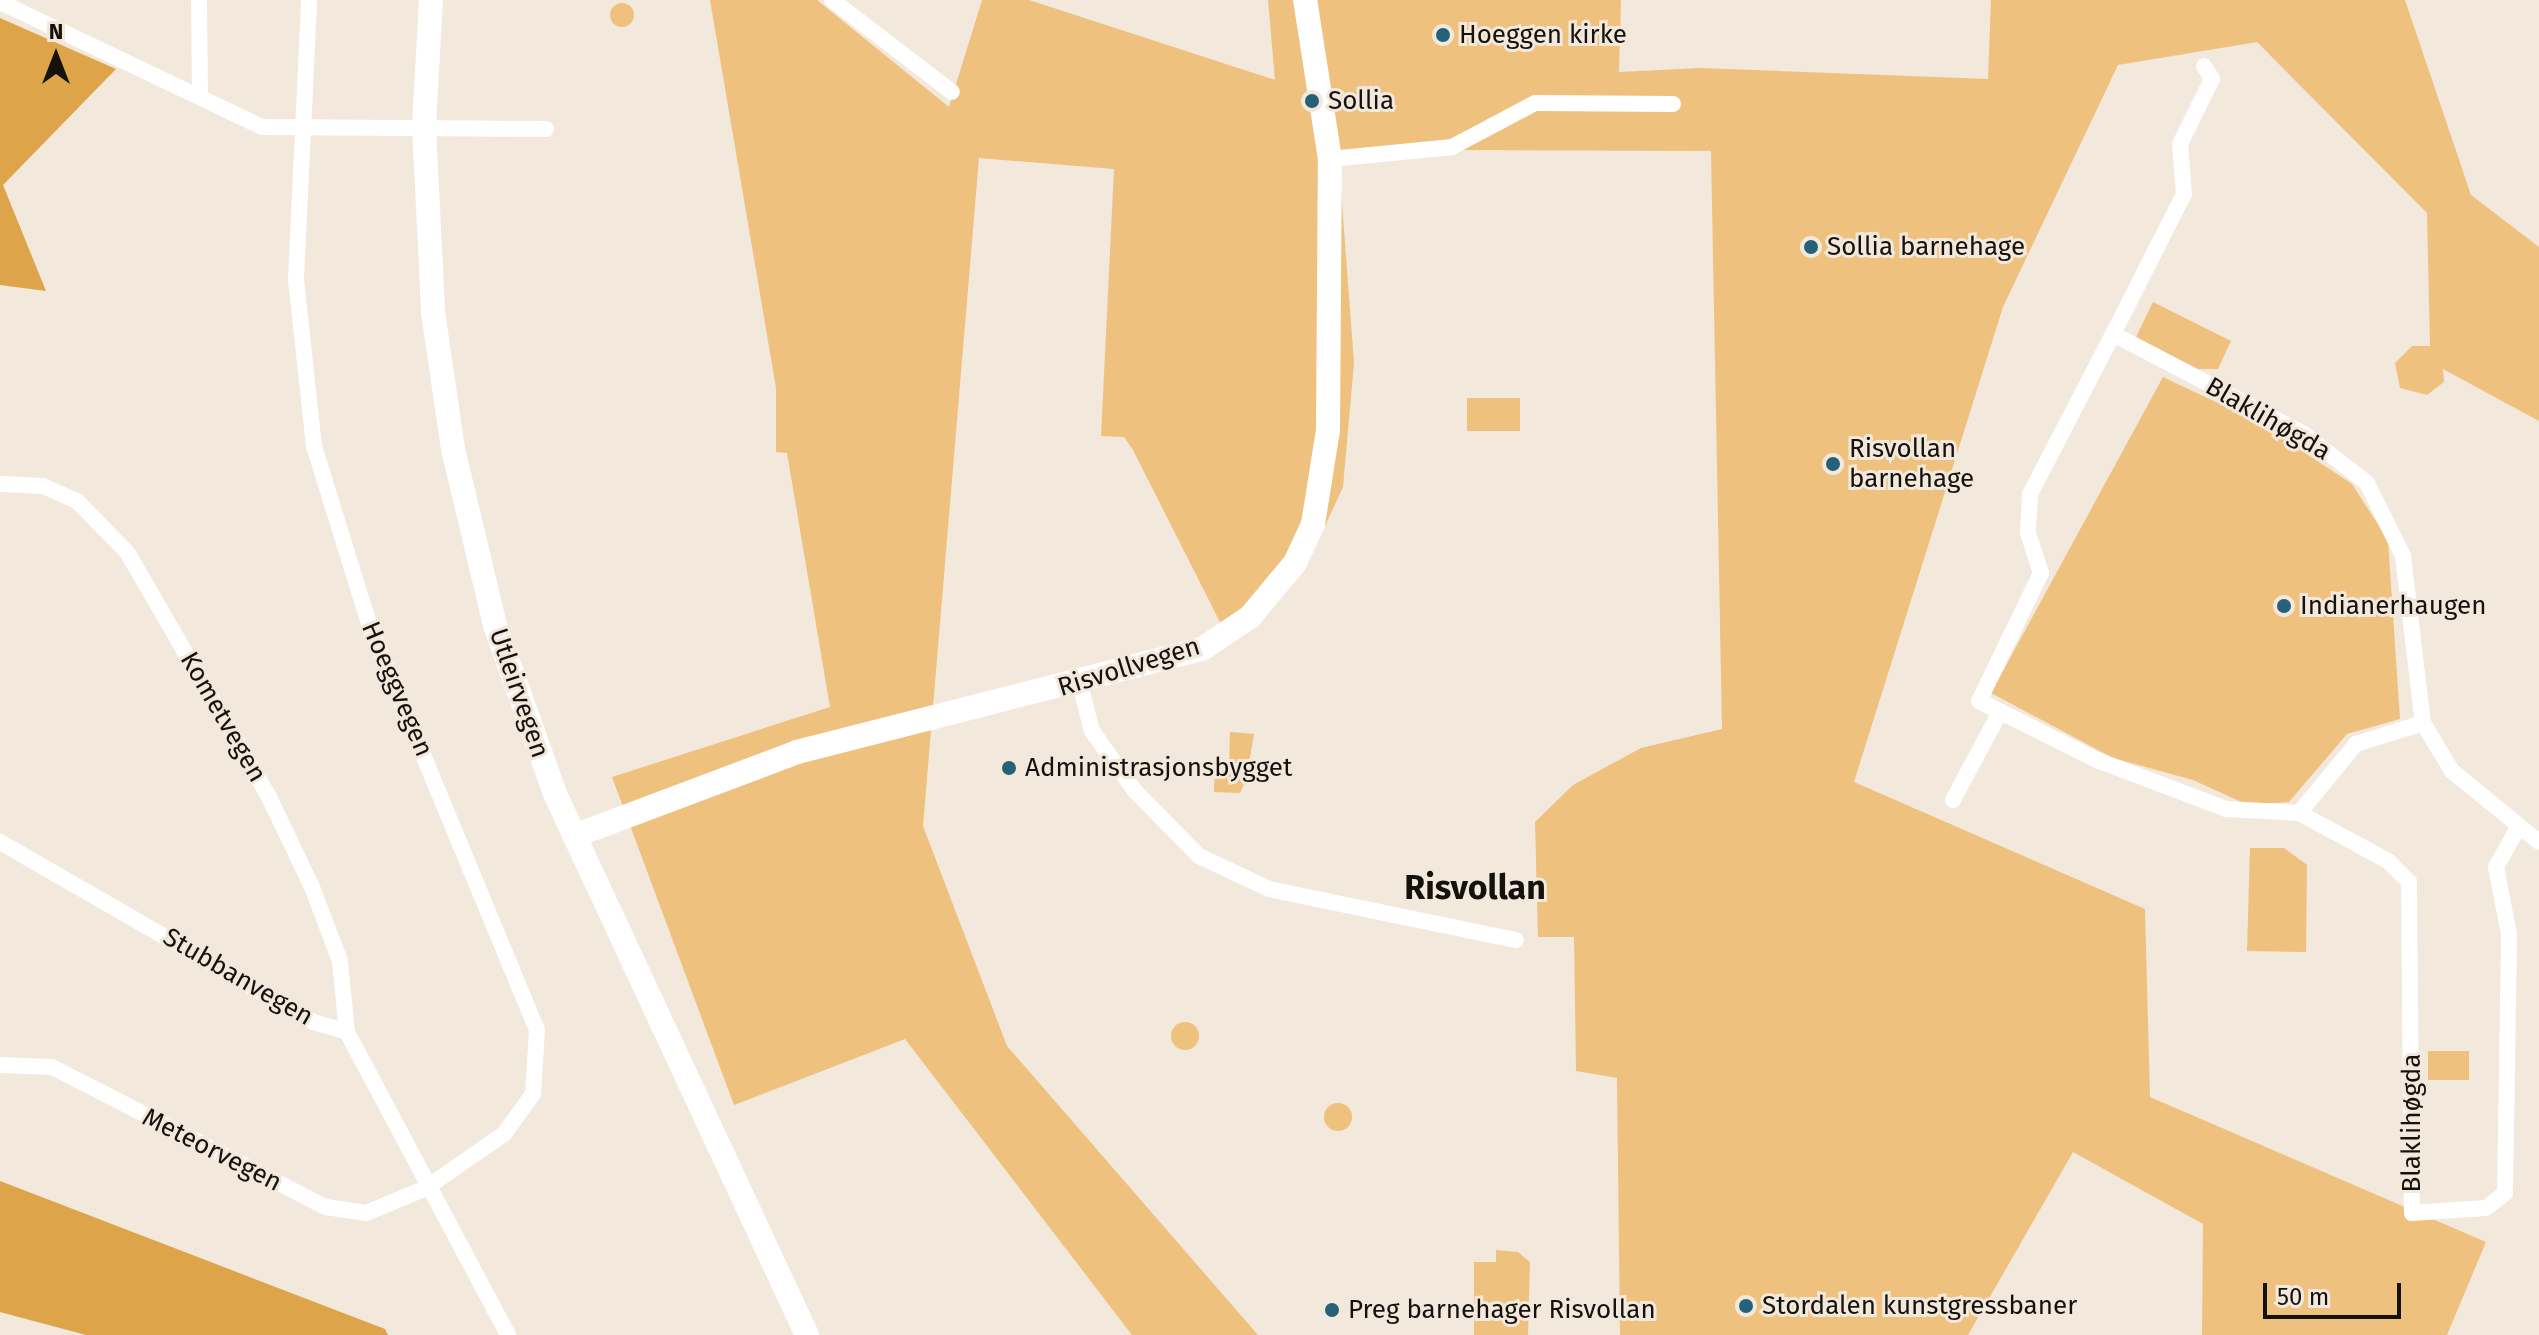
<!DOCTYPE html>
<html>
<head>
<meta charset="utf-8">
<style>
	body { margin:0 }
	#map { position:relative; width:2539px; height:1335px; overflow:hidden; background:#f2e8db; font-family:"Fira Sans",sans-serif }
	div>[style] { position:absolute }
	.green>* { inset:0; background:#efc17f; transform-origin:0 0 }
	.round { border-radius:50% }
	.forest>* { inset:0; background:#dda44a }
	.street>* { height:16px; margin:-8px; padding:0 8px; transform-origin:8px; border-radius:8px; background:#fff }
	.secondary>* { height:24px; margin:-12px; padding:0 12px; transform-origin:12px; border-radius:12px; background:#fff }
	.dots>* { width:22px; height:22px; translate:-50% -50%; box-sizing:border-box; border:4px solid #f2e8db; border-radius:50% }
	span { translate:-50% -50%; white-space:nowrap; text-align:center; line-height:1.15; -webkit-text-stroke:6px #f2e8db; paint-order:stroke }
	.poi-label { font-size:26px; color:#15110d }
	.left { translate:0 -50%; text-align:left }
	.street-label { font-size:26px; color:#15110d }
	.district-label { font-size:34px; color:#15110d; font-weight:700 }
	.north { position:absolute; left:16px; top:16px; width:80px; height:80px; -webkit-text-stroke:6px #f2e8db; paint-order:stroke; rotate:0deg; font-size:22px; font-weight:700; line-height:32px; text-align:center; color:#15110d }
	.north::after { content:''; display:block; margin:auto; width:28px; height:36px; background:#15110d; clip-path:polygon(50% 0,100% 100%,50% 72%,0 100%) }
	.scale { position:absolute; left:2263px; top:1283px; width:138px; height:36px; box-sizing:border-box; border:4px solid #15110d; border-top:0; padding-left:10px; font-size:24px; line-height:28px; white-space:nowrap; color:#15110d; -webkit-text-stroke:6px #f2e8db; paint-order:stroke }
</style>
</head>
<body>
<div id="map">
	<div class="green">
		<i style="clip-path:polygon(710px 0,817px 0,949px 107px,982px 0,1029px 0,1275px 80px,1268px 0,1621px 0,1619px 72px,1700px 68px,1988px 79px,1991px 0,2405px 0,2471px 195px,2539px 247px,2539px 421px,2443px 369px,2444px 382px,2427px 395px,2400px 388px,2395px 363px,2412px 346px,2430px 346px,2427px 213px,2257px 42px,2118px 65px,2003px 307px,1854px 782px,2145px 909px,2150px 1097px,2486px 1242px,2447px 1335px,2202px 1335px,2203px 1224px,2073px 1152px,1968px 1335px,1620px 1335px,1617px 1078px,1576px 1071px,1574px 937px,1538px 937px,1535px 822px,1573px 785px,1641px 748px,1722px 729px,1711px 151px,1449px 150px,1339px 163px,1354px 363px,1343px 487px,1306px 567px,1224px 630px,1133px 450px,1124px 437px,1101px 436px,1114px 169px,979px 158px,923px 826px,1007px 1046px,1258px 1335px,1132px 1335px,905px 1039px,734px 1105px,612px 777px,830px 707px,787px 453px,776px 452px,776px 388px)"></i>
		<i class="round" style="left:610px;top:3px;width:24px;height:24px"></i>
		<i style="clip-path:polygon(2153px 302px,2231px 341px,2218px 369px,2198px 369px,2136px 337px)"></i>
		<i style="clip-path:polygon(2163px 377px,2262px 424px,2352px 484px,2388px 540px,2400px 719px,2347px 734px,2289px 802px,2248px 805px,2193px 780px,2113px 758px,1991px 693px)"></i>
		<i style="left:1467px;top:398px;width:53px;height:33px"></i>
		<i style="clip-path:polygon(1230px 732px,1254px 734px,1246px 780px,1240px 793px,1214px 792px,1215px 764px,1229px 764px)"></i>
		<i style="clip-path:polygon(2250px 848px,2284px 848px,2307px 865px,2306px 952px,2247px 951px)"></i>
		<i class="round" style="left:1171px;top:1022px;width:28px;height:28px"></i>
		<i style="left:2428px;top:1051px;width:41px;height:29px"></i>
		<i class="round" style="left:1324px;top:1103px;width:28px;height:28px"></i>
		<i style="clip-path:polygon(1496px 1250px,1518px 1252px,1530px 1262px,1528px 1335px,1474px 1335px,1474px 1262px,1496px 1262px)"></i>
	</div>
	<div class="forest">
		<i style="clip-path:polygon(0 18px,116px 69px,3px 185px,46px 291px,0 285px)"></i>
		<i style="clip-path:polygon(0 1181px,385px 1329px,388px 1335px,86px 1335px,0 1312px)"></i>
	</div>
	<div class="street">
		<i style="left:199px;top:0;width:96px;rotate:89.4deg"></i>
		<i style="left:832px;top:0;width:151px;rotate:37.5deg"></i>
		<i style="left:0;top:2px;width:290px;rotate:25.5deg"></i>
		<i style="left:262px;top:127px;width:284px;rotate:0.4deg"></i>
		<i style="left:2204px;top:66px;width:15px;rotate:58deg"></i>
		<i style="left:2212px;top:79px;width:72px;rotate:116.2deg"></i>
		<i style="left:2180px;top:144px;width:50px;rotate:85.4deg"></i>
		<i style="left:2184px;top:194px;width:157px;rotate:116.9deg"></i>
		<i style="left:2113px;top:334px;width:216px;rotate:27.6deg"></i>
		<i style="left:2304px;top:434px;width:80px;rotate:37.9deg"></i>
		<i style="left:2367px;top:483px;width:81px;rotate:63.7deg"></i>
		<i style="left:2403px;top:556px;width:168px;rotate:83.2deg"></i>
		<i style="left:2423px;top:723px;width:56px;rotate:58.9deg"></i>
		<i style="left:2452px;top:771px;width:112px;rotate:39.2deg"></i>
		<i style="left:1330px;top:159px;width:123px;rotate:-5.6deg"></i>
		<i style="left:1452px;top:147px;width:94px;rotate:-27.9deg"></i>
		<i style="left:1535px;top:103px;width:138px;rotate:0.4deg"></i>
		<i style="left:2113px;top:334px;width:180px;rotate:117.4deg"></i>
		<i style="left:2030px;top:494px;width:39px;rotate:93deg"></i>
		<i style="left:2028px;top:533px;width:42px;rotate:72deg"></i>
		<i style="left:2041px;top:573px;width:142px;rotate:115.8deg"></i>
		<i style="left:1979px;top:701px;width:132px;rotate:26.6deg"></i>
		<i style="left:2097px;top:760px;width:138px;rotate:20.8deg"></i>
		<i style="left:2226px;top:809px;width:73px;rotate:3.1deg"></i>
		<i style="left:0;top:484px;width:43px;rotate:2.7deg"></i>
		<i style="left:43px;top:486px;width:37px;rotate:24deg"></i>
		<i style="left:77px;top:501px;width:71px;rotate:45.6deg"></i>
		<i style="left:127px;top:552px;width:283px;rotate:59.9deg"></i>
		<i style="left:269px;top:797px;width:100px;rotate:64.5deg"></i>
		<i style="left:312px;top:887px;width:79px;rotate:69.3deg"></i>
		<i style="left:340px;top:961px;width:71px;rotate:84.4deg"></i>
		<i style="left:1080px;top:684px;width:49px;rotate:75.7deg"></i>
		<i style="left:1092px;top:731px;width:74px;rotate:54.4deg"></i>
		<i style="left:1135px;top:791px;width:91px;rotate:45.4deg"></i>
		<i style="left:1199px;top:856px;width:77px;rotate:25.2deg"></i>
		<i style="left:1269px;top:889px;width:252px;rotate:11.7deg"></i>
		<i style="left:2423px;top:723px;width:70px;rotate:162.6deg"></i>
		<i style="left:2356px;top:744px;width:89px;rotate:129.6deg"></i>
		<i style="left:2299px;top:813px;width:101px;rotate:28.3deg"></i>
		<i style="left:2388px;top:861px;width:30px;rotate:45deg"></i>
		<i style="left:2409px;top:882px;width:331px;rotate:89.5deg"></i>
		<i style="left:2412px;top:1213px;width:74px;rotate:-3.9deg"></i>
		<i style="left:2486px;top:1208px;width:24px;rotate:-38deg"></i>
		<i style="left:2505px;top:1193px;width:259px;rotate:-89.1deg"></i>
		<i style="left:2509px;top:934px;width:68px;rotate:-101deg"></i>
		<i style="left:2496px;top:867px;width:47px;rotate:-60.7deg"></i>
		<i style="left:1953px;top:800px;width:98px;rotate:-61.9deg"></i>
		<i style="left:0;top:842px;width:361px;rotate:29.9deg"></i>
		<i style="left:313px;top:1022px;width:35px;rotate:16deg"></i>
		<i style="left:347px;top:1032px;width:343px;rotate:62deg"></i>
		<i style="left:0;top:1065px;width:52px;rotate:2.2deg"></i>
		<i style="left:52px;top:1067px;width:308px;rotate:27.1deg"></i>
		<i style="left:326px;top:1207px;width:40px;rotate:8.5deg"></i>
		<i style="left:366px;top:1213px;width:65px;rotate:-22.6deg"></i>
		<i style="left:426px;top:1188px;width:95px;rotate:-34.7deg"></i>
		<i style="left:504px;top:1134px;width:49px;rotate:-54.1deg"></i>
		<i style="left:533px;top:1094px;width:64px;rotate:-86.4deg"></i>
		<i style="left:537px;top:1030px;width:436px;rotate:-112.5deg"></i>
		<i style="left:370px;top:627px;width:189px;rotate:-107.2deg"></i>
		<i style="left:314px;top:446px;width:168px;rotate:-96.2deg"></i>
		<i style="left:296px;top:279px;width:279px;rotate:-87.3deg"></i>
	</div>
	<div class="secondary">
		<i style="left:431px;top:0;width:126px;rotate:93.2deg"></i>
		<i style="left:424px;top:126px;width:186px;rotate:87.2deg"></i>
		<i style="left:433px;top:312px;width:138px;rotate:81.7deg"></i>
		<i style="left:453px;top:449px;width:181px;rotate:76.6deg"></i>
		<i style="left:495px;top:625px;width:182px;rotate:70.4deg"></i>
		<i style="left:556px;top:796px;width:595px;rotate:65.03deg"></i>
		<i style="left:574px;top:836px;width:238px;rotate:-20.6deg"></i>
		<i style="left:797px;top:752px;width:418px;rotate:-14.3deg"></i>
		<i style="left:1202px;top:649px;width:58px;rotate:-33.7deg"></i>
		<i style="left:1250px;top:617px;width:70px;rotate:-50.2deg"></i>
		<i style="left:1295px;top:563px;width:43px;rotate:-65.2deg"></i>
		<i style="left:1313px;top:524px;width:95px;rotate:-80.9deg"></i>
		<i style="left:1328px;top:430px;width:271px;rotate:-89.6deg"></i>
		<i style="left:1330px;top:159px;width:161px;rotate:-98.9deg"></i>
	</div>
	<div class="dots">
		<i style="left:1443px;top:35px;background:#256279"></i>
		<i style="left:1312px;top:101px;background:#256279"></i>
		<i style="left:1811px;top:247px;background:#256279"></i>
		<i style="left:1833px;top:464px;background:#256279"></i>
		<i style="left:2284px;top:606px;background:#256279"></i>
		<i style="left:1009px;top:768px;background:#256279"></i>
		<i style="left:1746px;top:1306px;background:#256279"></i>
		<i style="left:1332px;top:1310px;background:#256279"></i>
	</div>
	<div class="poi-label">
		<span class="left" style="left:1459px;top:35px">Hoeggen kirke</span>
		<span class="left" style="left:1328px;top:101px">Sollia</span>
		<span class="left" style="left:1827px;top:247px">Sollia barnehage</span>
		<span class="left" style="left:1849px;top:464px">Risvollan<br>barnehage</span>
		<span class="left" style="left:2300px;top:606px">Indianerhaugen</span>
		<span class="left" style="left:1025px;top:768px">Administrasjonsbygget</span>
		<span class="left" style="left:1762px;top:1306px">Stordalen kunstgressbaner</span>
		<span class="left" style="left:1348px;top:1310px">Preg barnehager Risvollan</span>
	</div>
	<div class="street-label">
		<span style="left:2268px;top:419px;rotate:30deg">Blaklihøgda</span>
		<span style="left:1129px;top:667px;rotate:-17deg">Risvollvegen</span>
		<span style="left:397px;top:689px;rotate:67deg">Hoeggvegen</span>
		<span style="left:519px;top:693px;rotate:71deg">Utleirvegen</span>
		<span style="left:223px;top:717px;rotate:60deg">Kometvegen</span>
		<span style="left:238px;top:977px;rotate:30deg">Stubbanvegen</span>
		<span style="left:2412px;top:1123px;rotate:-90deg">Blaklihøgda</span>
		<span style="left:212px;top:1150px;rotate:27deg">Meteorvegen</span>
	</div>
	<div class="district-label">
		<span style="left:1475px;top:888px">Risvollan</span>
	</div>
	<div class="north">N</div>
	<div class="scale">50 m</div>
</div>
</body>
</html>
